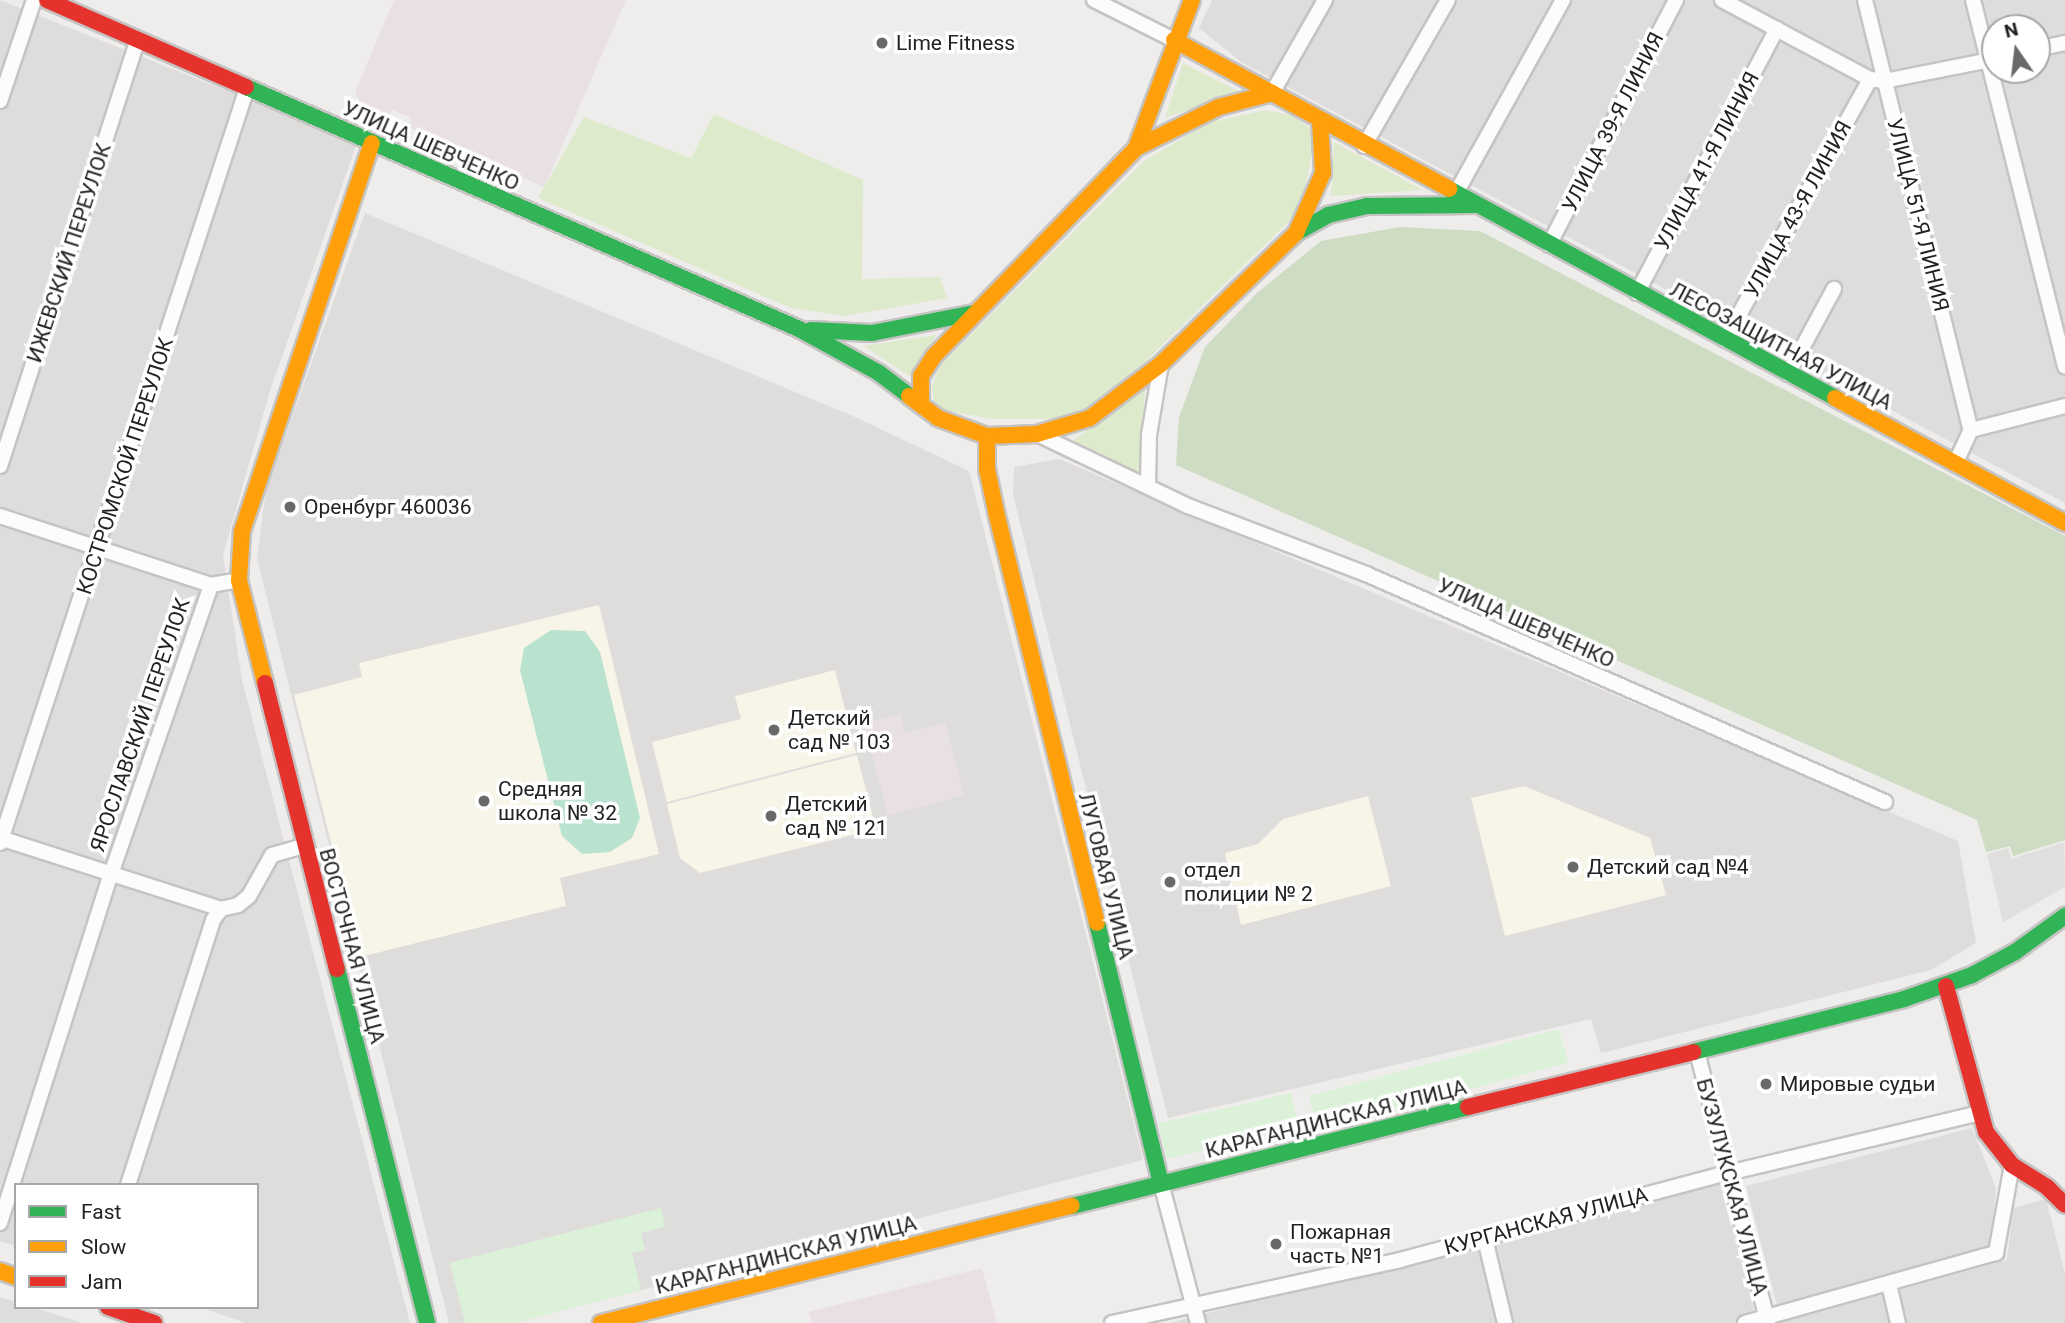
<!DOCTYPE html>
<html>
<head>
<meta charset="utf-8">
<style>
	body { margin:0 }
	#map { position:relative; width:2065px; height:1323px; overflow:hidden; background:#efedeb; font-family:Roboto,sans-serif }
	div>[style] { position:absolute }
	.residential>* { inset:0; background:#dfdddc }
	.industrial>* { inset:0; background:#e8e0e5 }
	.education>* { inset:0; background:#f7f5e8 }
	.grass>* { inset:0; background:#deeacc }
	.forest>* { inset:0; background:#cddcc2 }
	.park>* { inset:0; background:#dbf2d9; transform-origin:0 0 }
	.pitch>* { inset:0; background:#b9e3ce }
	.parking>* { inset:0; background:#e0dfde }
	.roads { filter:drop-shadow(2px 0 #c5c4c3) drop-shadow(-2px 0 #c5c4c3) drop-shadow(0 2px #c5c4c3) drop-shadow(0 -2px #c5c4c3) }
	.street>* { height:14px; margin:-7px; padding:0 7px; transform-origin:7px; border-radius:7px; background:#fdfcfc }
	.fast>* { height:16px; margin:-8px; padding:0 8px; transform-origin:8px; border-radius:8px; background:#30b455 }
	.slow>* { height:16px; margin:-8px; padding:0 8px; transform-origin:8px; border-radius:8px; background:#ff9f0a }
	.jam>* { height:16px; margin:-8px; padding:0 8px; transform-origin:8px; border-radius:8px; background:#e5322d }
	.dots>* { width:19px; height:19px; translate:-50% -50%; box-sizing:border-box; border:4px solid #fff; border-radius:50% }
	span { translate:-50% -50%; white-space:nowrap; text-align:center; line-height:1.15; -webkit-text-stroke:7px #fff; paint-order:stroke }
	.poi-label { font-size:21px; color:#222 }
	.left { translate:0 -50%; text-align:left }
	.street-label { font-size:21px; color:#222 }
	.legend { position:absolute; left:14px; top:1183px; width:245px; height:126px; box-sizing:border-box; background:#fff; border:2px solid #a7a7a7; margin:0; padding:9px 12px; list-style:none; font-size:21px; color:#222 }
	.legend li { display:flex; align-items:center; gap:14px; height:35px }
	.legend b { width:35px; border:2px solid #a7a7a7 }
	.north { position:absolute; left:1981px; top:14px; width:70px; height:70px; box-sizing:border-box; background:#fff; border:2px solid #a7a7a7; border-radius:50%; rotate:346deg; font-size:19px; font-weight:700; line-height:28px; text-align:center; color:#222 }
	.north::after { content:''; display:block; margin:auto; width:24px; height:32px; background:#6a6968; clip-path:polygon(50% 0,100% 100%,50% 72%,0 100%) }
</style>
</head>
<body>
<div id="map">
	<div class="residential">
		<i style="clip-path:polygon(0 0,357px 143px,270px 391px,223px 555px,242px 680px,410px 1323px,246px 1323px,199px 1307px,257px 1307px,257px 1185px,16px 1185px,16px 1246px,0 1241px)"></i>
		<i style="clip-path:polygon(evenodd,1212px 0,2065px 0,2065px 503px,1241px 62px,1199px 28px,1212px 0,1995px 28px,2037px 28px,2037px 70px,1995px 70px,1995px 28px)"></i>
		<i style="clip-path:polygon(365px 213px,855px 417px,969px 471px,1143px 1160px,515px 1323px,449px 1323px,257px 559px,266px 490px)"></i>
		<i style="clip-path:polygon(1059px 459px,1958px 841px,1976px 943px,1931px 970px,1601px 1053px,1591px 1019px,1168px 1118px,1013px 495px,1014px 467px)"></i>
		<i style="clip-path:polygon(1972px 1128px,1996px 1188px,1991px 1248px,1777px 1305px,1746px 1186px)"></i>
		<i style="clip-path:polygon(1723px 1180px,1757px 1323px,1169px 1323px)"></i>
		<i style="clip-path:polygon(2046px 1199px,2065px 1274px,2065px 1323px,1780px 1323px,2007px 1260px,2013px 1208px)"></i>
		<i style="clip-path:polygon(0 1297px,16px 1302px,16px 1307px,32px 1307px,83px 1323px,0 1323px)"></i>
	</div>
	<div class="industrial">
		<i style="clip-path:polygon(394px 0,626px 0,544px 187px,408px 127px,411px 118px,393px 110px,387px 120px,362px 107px,355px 92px)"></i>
		<i style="clip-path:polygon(900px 714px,905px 733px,945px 723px,964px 795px,888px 816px,864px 723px)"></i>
		<i style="clip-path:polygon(982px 1268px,997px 1323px,812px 1323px,809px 1312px)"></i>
	</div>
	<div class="education">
		<i style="clip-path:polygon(599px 605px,659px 854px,560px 878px,566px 906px,360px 957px,294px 695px,362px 677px,359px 663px)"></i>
		<i style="clip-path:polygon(835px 670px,856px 753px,667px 802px,652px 742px,741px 719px,735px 696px)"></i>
		<i style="clip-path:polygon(857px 755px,876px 829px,700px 873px,680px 858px,667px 804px)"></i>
		<i style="clip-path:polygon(1524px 786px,1650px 838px,1666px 895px,1505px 936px,1471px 798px)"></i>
		<i style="clip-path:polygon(1368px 796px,1391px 886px,1241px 925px,1225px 853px,1258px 844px,1283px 819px)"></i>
	</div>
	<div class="grass">
		<i style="clip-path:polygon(1183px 63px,1240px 92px,1165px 118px)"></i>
		<i style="clip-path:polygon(1265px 110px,1295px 116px,1310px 128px,1312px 154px,1303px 197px,1288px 222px,1143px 364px,1084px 409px,1056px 419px,992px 419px,944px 410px,935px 403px,931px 387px,940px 366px,1145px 160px,1209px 123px)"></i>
		<i style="clip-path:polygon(714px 114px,863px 180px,862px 279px,940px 277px,947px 298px,845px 316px,791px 308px,538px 198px,584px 117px,691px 158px)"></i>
		<i style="clip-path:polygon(1334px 142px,1423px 190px,1331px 196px)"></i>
		<i style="clip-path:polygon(936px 335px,911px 377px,864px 346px)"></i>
		<i style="clip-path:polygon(1145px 387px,1141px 476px,1070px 443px)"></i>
	</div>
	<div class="forest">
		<i style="clip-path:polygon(1400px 227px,1480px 231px,2065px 536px,2065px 840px,2013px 856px,2010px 846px,1986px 852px,1977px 820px,1176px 465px,1179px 417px,1205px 347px,1257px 293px,1321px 241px)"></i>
	</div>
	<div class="park">
		<i style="left:1559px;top:1029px;width:35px;height:259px;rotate:75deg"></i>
		<i style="left:1291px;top:1093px;width:36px;height:136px;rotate:77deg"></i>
		<i style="clip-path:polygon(661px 1208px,665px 1226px,641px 1233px,645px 1250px,632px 1253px,641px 1290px,515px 1323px,465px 1323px,450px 1263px)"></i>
	</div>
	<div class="pitch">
		<i style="clip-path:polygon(551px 630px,585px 631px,600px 652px,640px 818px,632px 838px,610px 852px,582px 854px,562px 836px,520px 670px,524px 648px)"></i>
	</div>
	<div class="parking">
		<i style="clip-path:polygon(2064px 842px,2065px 887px,2003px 922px,1987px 854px,2008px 848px,2011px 859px)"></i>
	</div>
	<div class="roads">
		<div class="street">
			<i style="left:1094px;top:0;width:89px;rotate:26.6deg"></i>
			<i style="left:1722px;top:0;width:168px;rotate:28.1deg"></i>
			<i style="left:1870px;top:79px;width:14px;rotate:8deg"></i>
			<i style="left:1884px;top:81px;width:113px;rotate:-11.2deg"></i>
			<i style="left:1865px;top:0;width:443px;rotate:76.2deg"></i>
			<i style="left:1973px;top:0;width:378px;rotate:75.9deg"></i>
			<i style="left:2037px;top:49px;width:29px;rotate:-12deg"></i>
			<i style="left:1272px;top:93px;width:107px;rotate:-60.3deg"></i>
			<i style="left:0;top:101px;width:107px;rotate:-71.4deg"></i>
			<i style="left:1364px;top:146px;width:168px;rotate:-60.1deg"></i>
			<i style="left:1456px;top:193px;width:221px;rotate:-61deg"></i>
			<i style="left:1549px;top:245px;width:276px;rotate:-62.6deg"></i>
			<i style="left:1637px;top:293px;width:299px;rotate:-62.1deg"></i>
			<i style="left:1725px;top:340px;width:299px;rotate:-60.9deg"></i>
			<i style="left:1788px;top:374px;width:97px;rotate:-61.6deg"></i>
			<i style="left:1037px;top:434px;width:167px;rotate:25.5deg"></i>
			<i style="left:1188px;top:506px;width:191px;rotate:20.9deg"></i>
			<i style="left:1366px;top:574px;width:567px;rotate:23.72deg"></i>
			<i style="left:1955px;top:464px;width:38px;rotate:-65deg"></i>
			<i style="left:1971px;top:430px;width:97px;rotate:-14.3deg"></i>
			<i style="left:0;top:466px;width:448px;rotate:-72.1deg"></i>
			<i style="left:1148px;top:487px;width:52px;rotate:-88.9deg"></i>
			<i style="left:1149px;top:435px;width:72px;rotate:-80.4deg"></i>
			<i style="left:0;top:516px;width:222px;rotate:18.1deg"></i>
			<i style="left:0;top:838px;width:232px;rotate:17.8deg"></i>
			<i style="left:0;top:843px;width:794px;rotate:-71.88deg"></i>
			<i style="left:1697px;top:1052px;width:280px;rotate:75.3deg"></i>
			<i style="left:1161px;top:1183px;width:145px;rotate:75.2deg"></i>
			<i style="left:128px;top:1185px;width:278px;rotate:-72.2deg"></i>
			<i style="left:213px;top:920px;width:14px;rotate:-54deg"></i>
			<i style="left:221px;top:909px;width:17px;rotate:-13deg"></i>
			<i style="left:238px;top:905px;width:14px;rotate:-39deg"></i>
			<i style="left:249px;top:896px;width:47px;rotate:-60.7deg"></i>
			<i style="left:272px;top:855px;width:33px;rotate:-16deg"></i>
			<i style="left:0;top:1223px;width:363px;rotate:-72.4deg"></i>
			<i style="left:110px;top:877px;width:309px;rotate:-70.9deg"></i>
			<i style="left:211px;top:585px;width:28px;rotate:-10deg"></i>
			<i style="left:1485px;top:1239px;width:86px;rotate:76.6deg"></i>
			<i style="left:1889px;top:1284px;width:40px;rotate:77deg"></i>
			<i style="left:1112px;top:1323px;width:295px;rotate:-12.3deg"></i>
			<i style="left:1400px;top:1260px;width:339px;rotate:-14.9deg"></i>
			<i style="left:1728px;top:1173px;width:259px;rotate:-13.4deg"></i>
			<i style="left:1745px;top:1323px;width:261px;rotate:-15.6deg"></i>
			<i style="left:1996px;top:1253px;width:89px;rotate:-79.7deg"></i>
		</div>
		<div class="fast">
			<i style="left:246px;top:87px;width:604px;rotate:23.63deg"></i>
			<i style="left:799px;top:329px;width:91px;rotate:28.8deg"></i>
			<i style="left:879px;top:373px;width:38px;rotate:37deg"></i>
			<i style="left:1449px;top:189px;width:439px;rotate:28.4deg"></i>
			<i style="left:1296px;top:233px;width:37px;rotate:-29deg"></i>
			<i style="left:1328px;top:215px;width:40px;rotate:-13deg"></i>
			<i style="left:1367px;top:206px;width:108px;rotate:-0.5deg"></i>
			<i style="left:811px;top:330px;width:61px;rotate:2.8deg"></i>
			<i style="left:872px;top:333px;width:104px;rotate:-11.1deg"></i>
			<i style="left:1097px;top:923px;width:268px;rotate:76.2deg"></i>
			<i style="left:337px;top:969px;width:365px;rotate:75.7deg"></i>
			<i style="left:1693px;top:1052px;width:218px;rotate:-14.1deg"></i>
			<i style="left:1904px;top:999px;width:72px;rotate:-19.4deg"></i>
			<i style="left:1972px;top:975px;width:49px;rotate:-28.1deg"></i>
			<i style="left:2015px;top:952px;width:62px;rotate:-35.8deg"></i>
			<i style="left:1072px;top:1206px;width:408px;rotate:-14deg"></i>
		</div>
		<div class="slow">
			<i style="left:1174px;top:40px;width:313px;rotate:28.4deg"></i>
			<i style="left:1136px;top:148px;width:158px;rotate:-69.3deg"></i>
			<i style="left:909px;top:396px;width:36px;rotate:37deg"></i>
			<i style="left:938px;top:418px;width:52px;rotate:20.2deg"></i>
			<i style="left:987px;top:436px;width:50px;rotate:-2.3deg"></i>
			<i style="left:1037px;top:434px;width:55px;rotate:-16.8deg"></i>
			<i style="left:1090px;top:418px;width:89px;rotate:-37.3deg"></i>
			<i style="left:1161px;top:364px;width:188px;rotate:-44.1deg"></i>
			<i style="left:1296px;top:233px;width:66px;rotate:-65.8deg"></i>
			<i style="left:1323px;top:173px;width:52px;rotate:-93.3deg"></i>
			<i style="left:1835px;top:398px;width:262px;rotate:28.5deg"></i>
			<i style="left:921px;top:405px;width:29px;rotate:-90deg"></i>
			<i style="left:921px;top:376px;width:24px;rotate:-57deg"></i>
			<i style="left:934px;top:356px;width:290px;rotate:-45.8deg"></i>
			<i style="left:1136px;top:148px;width:93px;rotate:-26.3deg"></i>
			<i style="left:1219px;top:107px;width:55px;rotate:-14.8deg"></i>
			<i style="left:987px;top:436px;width:33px;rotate:90deg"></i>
			<i style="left:987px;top:469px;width:48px;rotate:78deg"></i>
			<i style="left:997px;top:516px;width:419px;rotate:76.2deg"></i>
			<i style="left:265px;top:683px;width:106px;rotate:-104.2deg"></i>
			<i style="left:239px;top:580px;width:49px;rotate:-86.5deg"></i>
			<i style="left:242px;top:531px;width:409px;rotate:-71.5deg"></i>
			<i style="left:0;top:1271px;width:17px;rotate:21deg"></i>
			<i style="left:601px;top:1323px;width:485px;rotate:-14deg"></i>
		</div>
		<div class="jam">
			<i style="left:47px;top:0;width:217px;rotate:23.6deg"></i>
			<i style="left:265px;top:683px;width:295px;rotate:75.9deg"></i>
			<i style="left:1946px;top:986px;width:151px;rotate:74.7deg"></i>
			<i style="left:1986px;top:1132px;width:42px;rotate:51.8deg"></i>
			<i style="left:2012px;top:1165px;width:41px;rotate:32.2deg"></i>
			<i style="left:2047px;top:1187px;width:25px;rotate:45deg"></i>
			<i style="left:1468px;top:1107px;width:232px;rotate:-13.7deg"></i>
			<i style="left:108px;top:1307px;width:49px;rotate:19.2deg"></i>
		</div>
	</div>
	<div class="dots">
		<i style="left:882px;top:43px;background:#6a6968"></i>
		<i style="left:290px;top:507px;background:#6a6968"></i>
		<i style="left:774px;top:730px;background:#6a6968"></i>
		<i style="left:484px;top:801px;background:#6a6968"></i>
		<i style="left:771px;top:816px;background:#6a6968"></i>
		<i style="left:1573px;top:867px;background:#6a6968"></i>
		<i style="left:1170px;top:882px;background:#6a6968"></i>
		<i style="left:1766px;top:1084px;background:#6a6968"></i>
		<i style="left:1276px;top:1244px;background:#6a6968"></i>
	</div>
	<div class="poi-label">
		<span class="left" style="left:896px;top:43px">Lime Fitness</span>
		<span class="left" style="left:304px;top:507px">Оренбург 460036</span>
		<span class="left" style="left:788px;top:730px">Детский<br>сад № 103</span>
		<span class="left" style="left:498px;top:801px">Средняя<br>школа № 32</span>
		<span class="left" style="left:785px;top:816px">Детский<br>сад № 121</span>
		<span class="left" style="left:1587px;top:867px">Детский сад №4</span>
		<span class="left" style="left:1184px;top:882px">отдел<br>полиции № 2</span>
		<span class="left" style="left:1780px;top:1084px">Мировые судьи</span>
		<span class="left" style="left:1290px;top:1244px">Пожарная<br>часть №1</span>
	</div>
	<div class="street-label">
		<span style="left:1613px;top:122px;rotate:-63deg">УЛИЦА 39-Я ЛИНИЯ</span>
		<span style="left:431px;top:146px;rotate:24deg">УЛИЦА ШЕВЧЕНКО</span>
		<span style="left:1707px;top:161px;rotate:-62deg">УЛИЦА 41-Я ЛИНИЯ</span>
		<span style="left:1798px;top:209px;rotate:-61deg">УЛИЦА 43-Я ЛИНИЯ</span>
		<span style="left:1918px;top:215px;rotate:76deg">УЛИЦА 51-Я ЛИНИЯ</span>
		<span style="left:69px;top:253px;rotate:-72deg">ИЖЕВСКИЙ ПЕРЕУЛОК</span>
		<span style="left:1781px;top:346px;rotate:28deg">ЛЕСОЗАЩИТНАЯ УЛИЦА</span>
		<span style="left:125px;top:466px;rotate:-72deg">КОСТРОМСКОЙ ПЕРЕУЛОК</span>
		<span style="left:1526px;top:623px;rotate:24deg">УЛИЦА ШЕВЧЕНКО</span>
		<span style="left:140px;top:725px;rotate:-71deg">ЯРОСЛАВСКИЙ ПЕРЕУЛОК</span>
		<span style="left:1106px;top:876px;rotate:76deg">ЛУГОВАЯ УЛИЦА</span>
		<span style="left:352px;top:946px;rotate:75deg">ВОСТОЧНАЯ УЛИЦА</span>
		<span style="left:1336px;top:1119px;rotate:-14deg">КАРАГАНДИНСКАЯ УЛИЦА</span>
		<span style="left:1732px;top:1187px;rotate:75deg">БУЗУЛУКСКАЯ УЛИЦА</span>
		<span style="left:1546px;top:1221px;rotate:-15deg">КУРГАНСКАЯ УЛИЦА</span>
		<span style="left:786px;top:1255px;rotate:-14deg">КАРАГАНДИНСКАЯ УЛИЦА</span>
	</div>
	<ul class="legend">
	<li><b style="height:9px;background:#30b455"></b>Fast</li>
	<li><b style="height:9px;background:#ff9f0a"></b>Slow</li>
	<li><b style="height:9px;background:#e5322d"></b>Jam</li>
	</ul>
	<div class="north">N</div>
</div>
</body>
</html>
